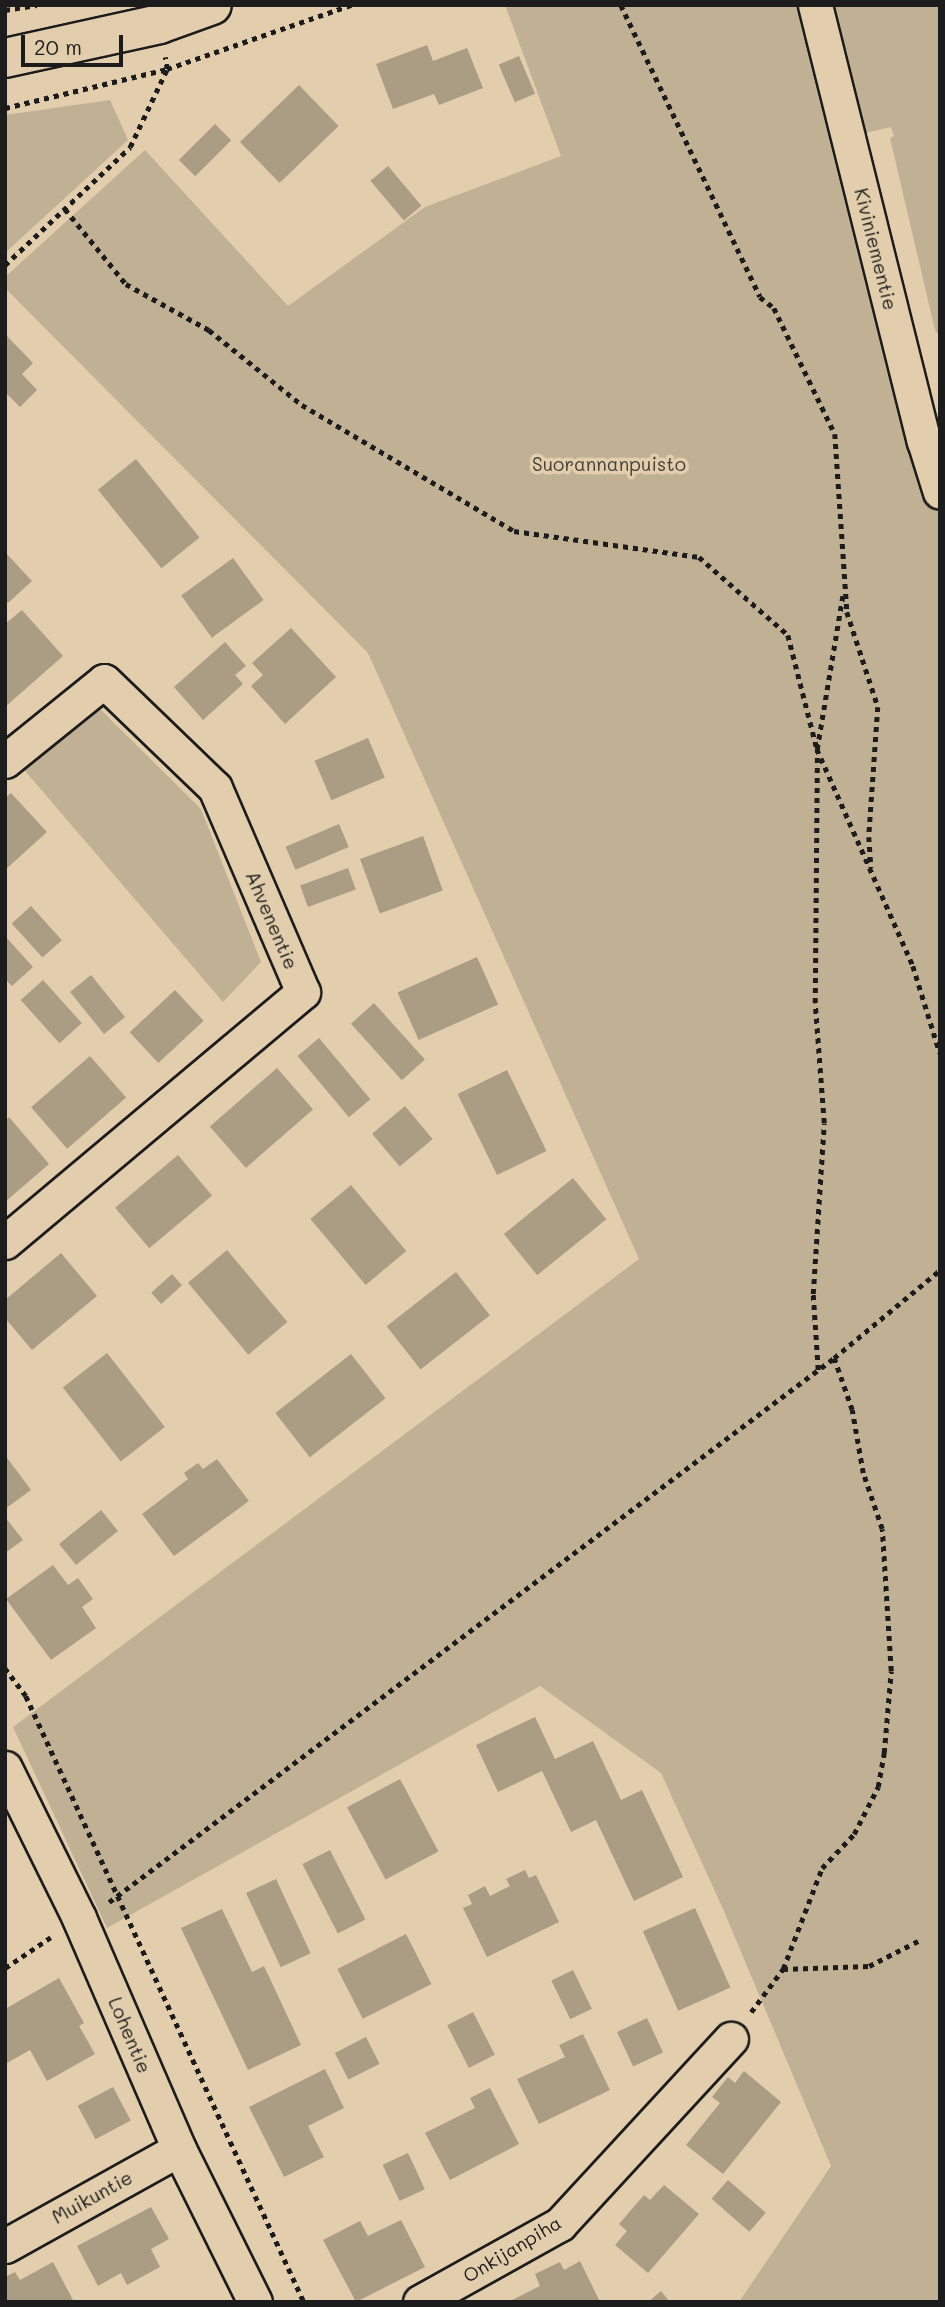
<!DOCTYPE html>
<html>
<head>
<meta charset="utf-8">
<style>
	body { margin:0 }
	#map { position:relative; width:945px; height:2307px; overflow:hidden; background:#e2ceac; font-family:Mali,sans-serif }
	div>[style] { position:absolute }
	.green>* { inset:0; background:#c1b194 }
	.building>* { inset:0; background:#ab9c84; transform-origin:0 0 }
	.path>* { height:4.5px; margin-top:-2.25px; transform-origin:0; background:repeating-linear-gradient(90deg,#1c1c1c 0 5px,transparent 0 10px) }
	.roads { filter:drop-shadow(2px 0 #1c1c1c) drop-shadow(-2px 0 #1c1c1c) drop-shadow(0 2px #1c1c1c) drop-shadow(0 -2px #1c1c1c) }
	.minor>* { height:33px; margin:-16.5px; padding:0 16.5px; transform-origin:16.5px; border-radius:16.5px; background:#e2ceac }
	.major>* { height:38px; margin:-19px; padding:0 19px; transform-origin:19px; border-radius:19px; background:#e2ceac }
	span { translate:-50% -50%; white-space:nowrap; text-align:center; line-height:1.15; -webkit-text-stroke:7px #e2ceac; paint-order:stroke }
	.street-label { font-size:19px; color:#1c1c1c }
	.park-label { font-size:19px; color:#45413a }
	.frame { position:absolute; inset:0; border:7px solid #1c1c1c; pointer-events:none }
	.scale { position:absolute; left:21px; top:35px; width:102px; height:32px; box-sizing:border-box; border:4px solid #1c1c1c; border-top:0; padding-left:9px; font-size:21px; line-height:24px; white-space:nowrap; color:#1c1c1c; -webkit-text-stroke:5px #e2ceac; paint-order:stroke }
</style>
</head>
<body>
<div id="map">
	<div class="green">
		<i style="clip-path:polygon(505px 5px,809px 5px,911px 417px,940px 509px,940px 2302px,739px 2302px,831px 2166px,723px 1909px,661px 1773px,540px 1686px,107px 1928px,13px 1727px,639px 1259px,368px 653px,5px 288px,5px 277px,145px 150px,288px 306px,425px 207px,561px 156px)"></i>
		<i style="clip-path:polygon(820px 5px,940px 5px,940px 332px,936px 333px,934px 326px,890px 138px,894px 136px,891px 127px,852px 136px)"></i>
		<i style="clip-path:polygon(110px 100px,128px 140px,5px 253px,5px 115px)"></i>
		<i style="clip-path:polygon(98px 707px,201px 809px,261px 962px,223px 1002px,20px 765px)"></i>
	</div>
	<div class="building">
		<i style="clip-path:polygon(427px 45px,433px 61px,467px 48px,483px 88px,439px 105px,434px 94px,393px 109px,376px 64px)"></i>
		<i style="left:519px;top:56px;width:41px;height:22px;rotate:67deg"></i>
		<i style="left:299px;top:85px;width:57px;height:82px;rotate:46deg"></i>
		<i style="left:215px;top:124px;width:23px;height:51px;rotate:45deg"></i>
		<i style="left:388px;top:166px;width:52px;height:23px;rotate:50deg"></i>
		<i style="clip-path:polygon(5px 334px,33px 363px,22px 374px,37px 390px,20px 407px,5px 392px)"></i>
		<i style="left:136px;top:459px;width:101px;height:49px;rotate:51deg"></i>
		<i style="clip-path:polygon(5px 552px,32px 581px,8px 603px,5px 599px)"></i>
		<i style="left:233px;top:558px;width:52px;height:64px;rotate:54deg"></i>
		<i style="clip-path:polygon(22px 610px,63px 656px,5px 707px,5px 624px)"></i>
		<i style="clip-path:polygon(291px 628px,336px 677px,285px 724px,251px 686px,263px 675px,252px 663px)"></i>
		<i style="clip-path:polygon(225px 642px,246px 666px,235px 675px,243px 684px,203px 720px,174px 687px)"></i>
		<i style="left:368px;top:738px;width:43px;height:58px;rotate:67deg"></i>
		<i style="clip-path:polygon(11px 793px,47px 832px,5px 870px,5px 798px)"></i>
		<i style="left:339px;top:824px;width:25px;height:58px;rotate:67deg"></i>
		<i style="left:423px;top:836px;width:58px;height:67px;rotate:70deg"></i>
		<i style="left:348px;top:868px;width:23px;height:51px;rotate:70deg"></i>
		<i style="left:31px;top:906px;width:46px;height:26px;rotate:48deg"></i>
		<i style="clip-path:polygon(5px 936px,33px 967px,12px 986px,5px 979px)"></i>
		<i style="left:477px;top:957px;width:52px;height:87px;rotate:66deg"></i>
		<i style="left:91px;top:975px;width:54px;height:27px;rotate:51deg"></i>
		<i style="left:43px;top:980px;width:58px;height:30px;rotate:48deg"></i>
		<i style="left:175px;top:990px;width:42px;height:62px;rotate:47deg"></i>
		<i style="left:374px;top:1003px;width:76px;height:31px;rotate:48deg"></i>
		<i style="left:319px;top:1038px;width:80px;height:28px;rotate:50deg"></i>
		<i style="left:90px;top:1056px;width:55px;height:78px;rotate:49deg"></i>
		<i style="left:277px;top:1068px;width:55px;height:89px;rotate:49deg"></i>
		<i style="left:507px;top:1070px;width:90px;height:55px;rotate:64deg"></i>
		<i style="left:405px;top:1106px;width:43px;height:43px;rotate:50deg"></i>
		<i style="clip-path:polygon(9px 1117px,49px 1164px,5px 1202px,5px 1121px)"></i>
		<i style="left:178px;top:1155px;width:53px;height:82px;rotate:50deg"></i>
		<i style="left:573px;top:1178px;width:53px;height:89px;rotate:51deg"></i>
		<i style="left:351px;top:1185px;width:86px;height:53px;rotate:50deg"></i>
		<i style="left:227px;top:1250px;width:94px;height:51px;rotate:50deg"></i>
		<i style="clip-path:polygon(61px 1253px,97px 1296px,32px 1350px,5px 1318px,5px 1300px)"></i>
		<i style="left:456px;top:1272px;width:55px;height:88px;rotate:52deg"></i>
		<i style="left:172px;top:1274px;width:15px;height:28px;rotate:48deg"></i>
		<i style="left:107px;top:1353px;width:94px;height:56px;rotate:52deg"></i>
		<i style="left:351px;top:1354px;width:56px;height:96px;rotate:52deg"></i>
		<i style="clip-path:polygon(5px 1455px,31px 1490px,5px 1509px)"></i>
		<i style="clip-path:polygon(217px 1459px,249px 1501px,174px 1556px,142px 1514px,188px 1479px,184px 1473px,198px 1463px,203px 1469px)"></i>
		<i style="left:101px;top:1510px;width:27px;height:54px;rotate:51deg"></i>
		<i style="clip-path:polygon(5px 1517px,23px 1540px,5px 1553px)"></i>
		<i style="clip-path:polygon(53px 1565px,68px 1585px,78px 1578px,93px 1599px,82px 1607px,96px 1628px,51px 1660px,6px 1599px)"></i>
		<i style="clip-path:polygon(535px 1717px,555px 1759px,593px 1741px,621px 1800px,642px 1790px,683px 1877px,634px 1901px,596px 1820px,571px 1832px,542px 1771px,498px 1792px,476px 1745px)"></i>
		<i style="left:400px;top:1779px;width:82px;height:60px;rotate:62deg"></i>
		<i style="left:330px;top:1850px;width:78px;height:31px;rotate:63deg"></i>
		<i style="clip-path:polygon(525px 1870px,529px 1878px,536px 1875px,559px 1922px,487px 1957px,463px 1908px,472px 1904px,468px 1895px,485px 1886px,490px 1896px,510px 1886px,506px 1879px)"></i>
		<i style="left:276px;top:1879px;width:82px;height:33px;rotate:65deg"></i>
		<i style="left:695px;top:1908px;width:87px;height:57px;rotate:66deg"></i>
		<i style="clip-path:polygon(222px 1909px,252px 1972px,264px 1966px,301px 2045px,248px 2070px,181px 1928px)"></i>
		<i style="left:406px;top:1934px;width:56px;height:77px;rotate:63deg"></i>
		<i style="left:573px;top:1970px;width:43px;height:24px;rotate:64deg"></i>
		<i style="clip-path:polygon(59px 1978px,84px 2023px,79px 2026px,95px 2054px,47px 2081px,30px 2050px,7px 2063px,5px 2009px)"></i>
		<i style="left:473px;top:2012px;width:48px;height:29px;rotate:63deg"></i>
		<i style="left:647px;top:2018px;width:38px;height:33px;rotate:65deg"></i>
		<i style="clip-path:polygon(583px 2034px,610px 2090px,539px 2124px,517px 2079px,565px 2057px,559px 2045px)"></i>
		<i style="left:366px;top:2037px;width:30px;height:35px;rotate:63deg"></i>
		<i style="clip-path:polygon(325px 2069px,344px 2108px,308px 2126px,324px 2157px,284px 2177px,249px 2107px)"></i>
		<i style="clip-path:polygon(744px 2071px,781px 2102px,723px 2174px,686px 2145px,720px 2103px,712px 2097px,728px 2077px,735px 2083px)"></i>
		<i style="left:113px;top:2087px;width:38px;height:40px;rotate:62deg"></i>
		<i style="clip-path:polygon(490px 2088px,519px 2144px,450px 2180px,425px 2133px,475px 2108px,470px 2098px)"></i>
		<i style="left:408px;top:2153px;width:40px;height:28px;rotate:65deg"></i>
		<i style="left:728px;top:2180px;width:50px;height:25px;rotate:41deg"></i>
		<i style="clip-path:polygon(664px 2185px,699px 2214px,648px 2273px,615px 2245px,627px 2231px,619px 2224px,644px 2195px,650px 2200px)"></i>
		<i style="clip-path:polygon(151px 2207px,169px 2239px,151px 2249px,160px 2267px,127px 2285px,121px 2273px,98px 2286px,77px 2246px)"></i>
		<i style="clip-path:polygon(401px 2220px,425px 2267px,356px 2302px,323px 2240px,360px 2221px,368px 2236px)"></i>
		<i style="clip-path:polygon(580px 2261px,600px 2302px,508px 2302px,540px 2286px,535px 2274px,560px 2262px,564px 2270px)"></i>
		<i style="clip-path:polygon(53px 2262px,74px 2302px,5px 2302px,5px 2277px,15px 2272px,20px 2280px)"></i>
		<i style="clip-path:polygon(661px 2291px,670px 2302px,648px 2302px)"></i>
	</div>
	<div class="path">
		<i style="left:621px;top:5px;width:323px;rotate:64.5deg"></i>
		<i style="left:760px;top:297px;width:18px;rotate:38deg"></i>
		<i style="left:774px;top:308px;width:140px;rotate:64.2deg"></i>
		<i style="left:835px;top:434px;width:178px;rotate:86.1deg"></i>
		<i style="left:847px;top:612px;width:100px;rotate:71.9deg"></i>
		<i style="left:878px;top:707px;width:130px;rotate:94deg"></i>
		<i style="left:869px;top:837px;width:31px;rotate:86deg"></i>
		<i style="left:5px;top:10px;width:32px;rotate:-9deg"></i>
		<i style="left:5px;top:108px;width:167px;rotate:-13.5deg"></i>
		<i style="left:167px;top:69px;width:195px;rotate:-19.2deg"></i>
		<i style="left:65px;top:209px;width:97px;rotate:50.9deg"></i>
		<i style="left:126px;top:284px;width:95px;rotate:29deg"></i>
		<i style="left:209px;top:330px;width:119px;rotate:38.9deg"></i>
		<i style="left:302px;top:405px;width:247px;rotate:30.7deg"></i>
		<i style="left:514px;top:531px;width:187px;rotate:8deg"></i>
		<i style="left:699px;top:557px;width:118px;rotate:41.2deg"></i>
		<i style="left:788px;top:635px;width:118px;rotate:75.7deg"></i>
		<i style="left:817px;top:749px;width:237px;rotate:66.1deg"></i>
		<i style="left:913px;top:966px;width:91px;rotate:72.8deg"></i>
		<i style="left:5px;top:265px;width:172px;rotate:-43.3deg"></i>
		<i style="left:130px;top:147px;width:86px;rotate:-64.6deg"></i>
		<i style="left:167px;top:69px;width:12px;rotate:-99deg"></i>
		<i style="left:818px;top:1370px;width:76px;rotate:-93.8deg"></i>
		<i style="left:813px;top:1294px;width:171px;rotate:-86.3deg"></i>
		<i style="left:824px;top:1123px;width:120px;rotate:-94.3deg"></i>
		<i style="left:815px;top:1003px;width:254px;rotate:-89.5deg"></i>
		<i style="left:817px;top:749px;width:157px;rotate:-80.5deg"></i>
		<i style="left:5px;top:1668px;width:35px;rotate:53deg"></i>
		<i style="left:26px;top:1696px;width:667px;rotate:65.36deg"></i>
		<i style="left:109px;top:1902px;width:906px;rotate:-36.88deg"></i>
		<i style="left:834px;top:1358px;width:138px;rotate:-39.7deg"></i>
		<i style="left:5px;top:1968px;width:55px;rotate:-34deg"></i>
		<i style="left:783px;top:1969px;width:108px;rotate:-68.9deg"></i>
		<i style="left:822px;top:1868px;width:47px;rotate:-46.7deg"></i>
		<i style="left:854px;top:1834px;width:53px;rotate:-62.9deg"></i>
		<i style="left:878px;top:1787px;width:35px;rotate:-80deg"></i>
		<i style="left:884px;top:1753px;width:82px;rotate:-85.1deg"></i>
		<i style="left:891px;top:1671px;width:142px;rotate:-93.6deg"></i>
		<i style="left:882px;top:1529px;width:59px;rotate:-108.7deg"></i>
		<i style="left:863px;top:1473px;width:64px;rotate:-99.9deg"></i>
		<i style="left:852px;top:1410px;width:55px;rotate:-109.1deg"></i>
		<i style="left:751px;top:2012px;width:54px;rotate:-53.3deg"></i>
		<i style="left:783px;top:1969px;width:86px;rotate:-2deg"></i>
		<i style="left:869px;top:1966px;width:55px;rotate:-27deg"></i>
	</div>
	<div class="roads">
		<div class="minor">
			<i style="left:815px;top:5px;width:449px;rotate:76deg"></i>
			<i style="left:924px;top:441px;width:53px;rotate:72.6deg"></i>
			<i style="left:5px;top:761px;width:127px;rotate:-38.9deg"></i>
			<i style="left:104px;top:681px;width:154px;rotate:43.9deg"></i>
			<i style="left:215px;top:788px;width:222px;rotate:66.7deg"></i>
			<i style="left:303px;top:992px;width:389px;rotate:140deg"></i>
			<i style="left:5px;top:1768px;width:167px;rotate:63.7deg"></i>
			<i style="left:79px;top:1918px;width:252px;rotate:66.6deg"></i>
			<i style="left:179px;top:2149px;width:171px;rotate:63.6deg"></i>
			<i style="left:5px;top:2246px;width:199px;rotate:-29.1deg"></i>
			<i style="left:420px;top:2302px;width:160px;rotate:-29.1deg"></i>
			<i style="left:560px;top:2224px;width:252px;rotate:-47.3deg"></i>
		</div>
		<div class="major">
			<i style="left:5px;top:58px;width:158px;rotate:-12.4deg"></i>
			<i style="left:159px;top:24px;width:56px;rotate:-19.7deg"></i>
		</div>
	</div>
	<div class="street-label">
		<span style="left:876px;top:249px;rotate:76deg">Kiviniementie</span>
		<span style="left:272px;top:920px;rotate:67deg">Ahvenentie</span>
		<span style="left:130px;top:2035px;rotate:67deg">Lohentie</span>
		<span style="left:92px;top:2197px;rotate:-29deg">Muikuntie</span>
		<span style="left:512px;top:2249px;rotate:-31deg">Onkijanpiha</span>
	</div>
	<div class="park-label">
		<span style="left:609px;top:464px">Suorannanpuisto</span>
	</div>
	<div class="frame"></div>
	<div class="scale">20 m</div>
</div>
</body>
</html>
